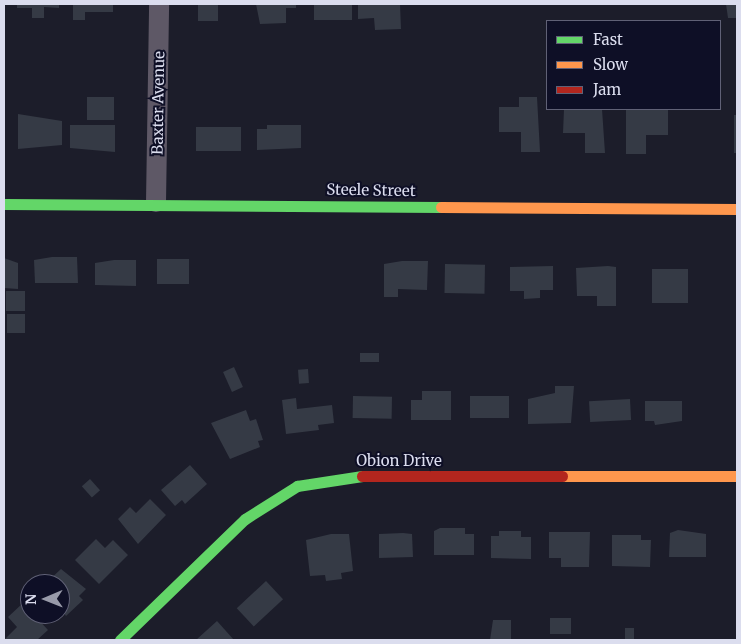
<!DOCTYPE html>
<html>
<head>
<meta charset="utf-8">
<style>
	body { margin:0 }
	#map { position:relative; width:741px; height:644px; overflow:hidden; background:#1c1d2a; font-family:Merriweather,serif }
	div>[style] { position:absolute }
	.building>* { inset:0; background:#353a45; transform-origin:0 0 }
	.street>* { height:20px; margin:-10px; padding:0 10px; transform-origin:10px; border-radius:10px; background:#5e5866 }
	.fast>* { height:11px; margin:-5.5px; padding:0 5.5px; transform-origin:5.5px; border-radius:5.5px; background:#63d668 }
	.slow>* { height:11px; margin:-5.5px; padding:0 5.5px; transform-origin:5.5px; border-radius:5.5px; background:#ff974d }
	.jam>* { height:11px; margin:-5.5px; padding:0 5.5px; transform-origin:5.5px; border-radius:5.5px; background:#b3261e }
	span { translate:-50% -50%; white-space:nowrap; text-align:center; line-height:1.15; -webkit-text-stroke:4px #0e0f26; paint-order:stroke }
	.street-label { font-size:15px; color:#dbddee }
	.frame { position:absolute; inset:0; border:5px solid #dbddee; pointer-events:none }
	.legend { position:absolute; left:546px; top:20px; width:175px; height:90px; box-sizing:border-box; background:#0e0f26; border:1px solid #606176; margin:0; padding:6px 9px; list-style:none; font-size:15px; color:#dbddee }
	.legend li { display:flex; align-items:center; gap:10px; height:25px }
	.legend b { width:25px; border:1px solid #606176 }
	.north { position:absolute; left:20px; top:574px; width:50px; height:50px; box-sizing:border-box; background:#0e0f26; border:1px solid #606176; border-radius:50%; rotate:269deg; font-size:14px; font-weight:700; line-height:20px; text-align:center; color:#dbddee }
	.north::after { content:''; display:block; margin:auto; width:18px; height:22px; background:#989aa9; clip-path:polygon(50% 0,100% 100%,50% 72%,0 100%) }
</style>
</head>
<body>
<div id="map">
	<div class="building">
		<i style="clip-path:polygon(17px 4px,59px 4px,59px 8px,44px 7px,44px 18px,32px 18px,32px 8px,17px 8px)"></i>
		<i style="clip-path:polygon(73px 4px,113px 4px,113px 12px,85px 12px,85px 20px,73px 20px)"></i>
		<i style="left:198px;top:4px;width:20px;height:17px"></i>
		<i style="clip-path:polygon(256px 4px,296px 4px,296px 8px,286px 8px,286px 23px,260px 24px)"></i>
		<i style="left:314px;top:4px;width:38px;height:16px"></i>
		<i style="clip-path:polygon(358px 4px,400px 4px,401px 29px,375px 30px,374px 18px,358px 19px)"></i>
		<i style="clip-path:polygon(726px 4px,737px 4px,737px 18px,728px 18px)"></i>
		<i style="left:87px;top:97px;width:27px;height:23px"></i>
		<i style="clip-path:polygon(519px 97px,537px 97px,540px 152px,521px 152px,521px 132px,499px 132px,499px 107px,519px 107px)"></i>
		<i style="clip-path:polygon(564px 109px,602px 109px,605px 153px,585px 153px,585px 133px,563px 133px)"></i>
		<i style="clip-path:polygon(626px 110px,668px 110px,668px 135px,646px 135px,646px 154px,626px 154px)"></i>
		<i style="clip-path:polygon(18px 114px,62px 121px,62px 145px,18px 149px)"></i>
		<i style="left:734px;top:115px;width:3px;height:38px"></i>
		<i style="clip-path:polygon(70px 125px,115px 125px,115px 152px,70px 148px)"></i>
		<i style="clip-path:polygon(267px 125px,301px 125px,301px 148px,257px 150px,257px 129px,267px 129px)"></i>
		<i style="left:196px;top:127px;width:45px;height:24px"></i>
		<i style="clip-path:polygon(52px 257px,77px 257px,78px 283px,35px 283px,34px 260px)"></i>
		<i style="clip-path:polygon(4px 258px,18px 263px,18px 289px,4px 288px)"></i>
		<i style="left:157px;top:259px;width:32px;height:25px"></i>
		<i style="clip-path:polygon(114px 260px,136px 260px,136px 286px,95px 285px,95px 263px)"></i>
		<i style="clip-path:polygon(402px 261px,428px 261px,427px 290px,398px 289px,398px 297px,384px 297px,384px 264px)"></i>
		<i style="left:445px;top:264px;width:40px;height:29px;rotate:1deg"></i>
		<i style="clip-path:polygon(553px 266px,553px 290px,540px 290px,540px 298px,524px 299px,524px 291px,510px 291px,510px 267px)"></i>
		<i style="clip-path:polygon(608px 266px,616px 267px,616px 306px,597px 306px,597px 296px,577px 296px,576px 268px)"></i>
		<i style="left:652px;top:269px;width:36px;height:34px"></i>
		<i style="left:6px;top:291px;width:19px;height:20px"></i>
		<i style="left:7px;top:314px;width:18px;height:19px"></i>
		<i style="left:360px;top:353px;width:19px;height:9px"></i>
		<i style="left:234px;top:367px;width:22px;height:12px;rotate:66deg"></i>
		<i style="left:308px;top:369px;width:14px;height:10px;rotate:86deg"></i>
		<i style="clip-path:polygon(555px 386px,574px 386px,571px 423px,528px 424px,528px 399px,555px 393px)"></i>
		<i style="clip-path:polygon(422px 391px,451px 391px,451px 420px,411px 420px,411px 400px,422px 400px)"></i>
		<i style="left:353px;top:396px;width:39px;height:22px;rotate:1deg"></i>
		<i style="left:470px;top:396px;width:39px;height:22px"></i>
		<i style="clip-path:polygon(296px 398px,297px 409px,332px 405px,334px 423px,318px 425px,319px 430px,286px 434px,282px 400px)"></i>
		<i style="left:630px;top:399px;width:21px;height:41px;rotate:87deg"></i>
		<i style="clip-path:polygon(645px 401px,682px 401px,682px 421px,655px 425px,654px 421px,645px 421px)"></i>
		<i style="clip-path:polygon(246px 410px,250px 421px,256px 419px,263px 440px,258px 441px,260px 447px,230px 459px,211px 423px)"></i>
		<i style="clip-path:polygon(190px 465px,207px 484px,185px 504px,182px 500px,175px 506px,161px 490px)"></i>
		<i style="left:90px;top:479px;width:15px;height:11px;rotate:48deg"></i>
		<i style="clip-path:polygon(150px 499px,166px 515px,138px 544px,118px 519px,130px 507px,136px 513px)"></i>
		<i style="clip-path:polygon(440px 528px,465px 528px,465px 534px,474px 534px,474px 555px,434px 555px,434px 531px)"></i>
		<i style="clip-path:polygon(678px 530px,706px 534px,706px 557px,669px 557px,670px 533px)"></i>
		<i style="clip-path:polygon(499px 531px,521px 531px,521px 537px,531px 537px,531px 559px,491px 558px,491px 536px,499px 536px)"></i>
		<i style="clip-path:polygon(549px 532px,590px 532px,589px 567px,561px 567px,561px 558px,549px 558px)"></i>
		<i style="clip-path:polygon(403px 533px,412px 534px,413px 557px,379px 558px,379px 534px)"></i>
		<i style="clip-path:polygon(331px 534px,349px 534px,353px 571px,341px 573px,342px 579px,326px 581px,325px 575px,310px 576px,306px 540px)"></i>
		<i style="clip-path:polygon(612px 535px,641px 535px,641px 540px,651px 540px,650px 567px,612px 566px)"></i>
		<i style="clip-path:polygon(96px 539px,105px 548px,113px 540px,128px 555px,99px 584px,75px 560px)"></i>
		<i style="clip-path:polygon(61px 569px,86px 589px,79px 596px,83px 600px,66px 616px,63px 612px,58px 617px,60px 584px,47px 582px)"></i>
		<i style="left:266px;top:581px;width:25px;height:40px;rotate:47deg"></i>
		<i style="clip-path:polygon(23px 603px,48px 630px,37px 640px,4px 640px,17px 627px,8px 617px)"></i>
		<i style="left:550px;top:618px;width:21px;height:16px"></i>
		<i style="clip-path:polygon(493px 620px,511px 620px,511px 640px,490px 640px)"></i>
		<i style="clip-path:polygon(217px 621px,234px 640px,196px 640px)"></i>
		<i style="left:625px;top:628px;width:9px;height:12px"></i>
	</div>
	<div class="street">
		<i style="left:156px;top:202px;width:198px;rotate:-89.1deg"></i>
	</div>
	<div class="fast">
		<i style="left:4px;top:204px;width:437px;rotate:0.4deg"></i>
		<i style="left:120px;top:640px;width:174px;rotate:-44.1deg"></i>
		<i style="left:245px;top:519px;width:62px;rotate:-32.4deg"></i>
		<i style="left:297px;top:486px;width:66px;rotate:-8.7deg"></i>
	</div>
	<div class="slow">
		<i style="left:441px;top:207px;width:296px;rotate:0.4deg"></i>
		<i style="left:562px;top:476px;width:175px"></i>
	</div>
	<div class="jam">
		<i style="left:362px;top:476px;width:200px"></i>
	</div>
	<div class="street-label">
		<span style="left:158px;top:103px;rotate:-89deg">Baxter Avenue</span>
		<span style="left:371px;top:190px;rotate:1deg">Steele Street</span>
		<span style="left:399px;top:461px">Obion Drive</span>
	</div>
	<div class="frame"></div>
	<ul class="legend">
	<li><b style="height:6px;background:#63d668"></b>Fast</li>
	<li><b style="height:6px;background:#ff974d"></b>Slow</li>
	<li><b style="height:6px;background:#b3261e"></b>Jam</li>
	</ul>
	<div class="north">N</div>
</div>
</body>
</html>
